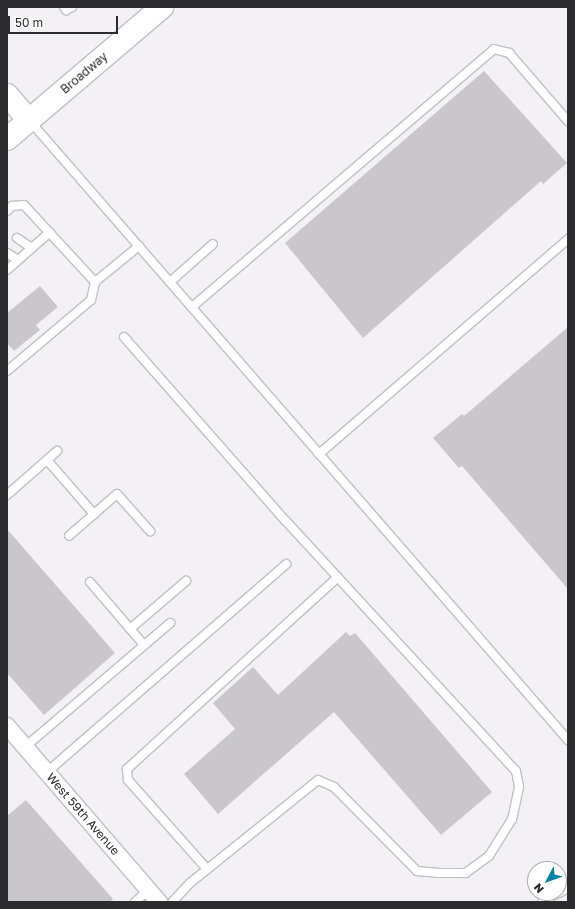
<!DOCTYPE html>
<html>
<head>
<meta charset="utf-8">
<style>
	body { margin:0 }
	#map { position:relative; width:575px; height:909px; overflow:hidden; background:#f3f1f6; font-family:"Golos Text",sans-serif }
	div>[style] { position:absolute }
	.building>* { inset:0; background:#c9c7cc }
	.roads { filter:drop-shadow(1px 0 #c2c0c5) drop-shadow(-1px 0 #c2c0c5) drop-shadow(0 1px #c2c0c5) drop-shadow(0 -1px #c2c0c5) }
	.lane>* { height:8px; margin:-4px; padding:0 4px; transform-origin:4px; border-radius:4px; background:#fff }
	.street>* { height:16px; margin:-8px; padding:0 8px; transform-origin:8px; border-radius:8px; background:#fff }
	.secondary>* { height:22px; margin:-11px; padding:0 11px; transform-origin:11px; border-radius:11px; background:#fff }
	span { translate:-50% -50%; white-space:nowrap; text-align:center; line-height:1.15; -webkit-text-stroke:3px #fff; paint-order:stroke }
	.street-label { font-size:12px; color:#2c2c2e }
	.frame { position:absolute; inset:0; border:8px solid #2c2c2e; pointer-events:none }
	.north { position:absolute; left:527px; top:861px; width:40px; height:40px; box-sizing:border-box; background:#fff; border:1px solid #ababab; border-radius:50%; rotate:229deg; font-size:11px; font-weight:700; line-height:16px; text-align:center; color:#2c2c2e }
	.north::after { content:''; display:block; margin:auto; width:14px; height:18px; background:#0781a7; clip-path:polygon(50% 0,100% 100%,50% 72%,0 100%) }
	.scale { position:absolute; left:8px; top:16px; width:110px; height:18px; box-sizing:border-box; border:2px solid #2c2c2e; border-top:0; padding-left:5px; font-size:12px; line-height:14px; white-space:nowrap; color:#2c2c2e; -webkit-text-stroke:3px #fff; paint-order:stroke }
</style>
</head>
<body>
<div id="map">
	<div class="building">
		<i style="clip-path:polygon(484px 71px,567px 163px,543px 184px,541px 181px,363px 338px,285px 243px)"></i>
		<i style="clip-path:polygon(40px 286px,58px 307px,36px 325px,40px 330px,14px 351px,7px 343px,7px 313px)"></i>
		<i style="clip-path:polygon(568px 327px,568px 589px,462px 466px,459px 468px,433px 438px,462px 414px,464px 416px)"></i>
		<i style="clip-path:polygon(7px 529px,115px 653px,44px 715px,7px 673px)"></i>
		<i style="clip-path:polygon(346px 632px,350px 636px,355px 633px,492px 792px,441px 835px,334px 712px,218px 814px,184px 774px,235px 729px,213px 703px,253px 667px,278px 695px)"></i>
		<i style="clip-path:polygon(26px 800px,113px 899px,110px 902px,7px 902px,7px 816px)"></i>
	</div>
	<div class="roads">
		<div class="lane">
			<i style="left:64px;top:7px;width:4px;rotate:56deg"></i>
			<i style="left:66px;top:10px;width:7px;rotate:-27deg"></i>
			<i style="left:29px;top:120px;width:822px;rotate:49deg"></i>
			<i style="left:7px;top:211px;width:7px;rotate:-45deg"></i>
			<i style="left:12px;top:206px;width:12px;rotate:-5deg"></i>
			<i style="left:24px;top:205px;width:105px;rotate:47.3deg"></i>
			<i style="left:17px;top:238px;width:18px;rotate:34deg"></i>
			<i style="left:7px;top:253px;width:13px;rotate:32deg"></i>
			<i style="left:7px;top:270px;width:57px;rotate:-41.5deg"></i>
			<i style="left:170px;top:282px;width:57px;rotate:-41.5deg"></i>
			<i style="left:192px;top:307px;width:397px;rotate:-40.5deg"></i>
			<i style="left:494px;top:49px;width:16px;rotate:15deg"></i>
			<i style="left:509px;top:53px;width:90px;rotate:49.1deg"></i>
			<i style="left:124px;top:337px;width:244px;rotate:48.7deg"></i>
			<i style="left:285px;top:520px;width:341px;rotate:47.4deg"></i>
			<i style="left:516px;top:771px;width:16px;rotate:79deg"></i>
			<i style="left:519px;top:787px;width:33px;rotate:102deg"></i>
			<i style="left:512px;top:819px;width:44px;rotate:121.9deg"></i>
			<i style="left:489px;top:856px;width:29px;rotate:144deg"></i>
			<i style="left:466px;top:873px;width:27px;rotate:180deg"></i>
			<i style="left:439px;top:873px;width:22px;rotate:-175deg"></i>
			<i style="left:417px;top:871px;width:118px;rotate:-134.7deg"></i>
			<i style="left:334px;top:787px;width:17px;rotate:-156deg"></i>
			<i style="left:318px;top:780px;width:164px;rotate:141.2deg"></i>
			<i style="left:190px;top:883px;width:26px;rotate:133deg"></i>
			<i style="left:7px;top:371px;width:110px;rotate:-40.2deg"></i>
			<i style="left:91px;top:300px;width:18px;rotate:-77deg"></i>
			<i style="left:95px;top:282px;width:57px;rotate:-39.3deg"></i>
			<i style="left:319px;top:454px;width:329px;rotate:-40.8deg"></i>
			<i style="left:47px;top:460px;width:72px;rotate:49deg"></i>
			<i style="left:94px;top:514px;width:33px;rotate:139deg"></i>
			<i style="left:7px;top:495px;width:67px;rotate:-41.3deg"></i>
			<i style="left:94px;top:514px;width:30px;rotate:-41deg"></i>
			<i style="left:117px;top:494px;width:50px;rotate:48.3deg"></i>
			<i style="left:90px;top:582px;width:83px;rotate:49.4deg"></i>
			<i style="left:130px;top:629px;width:74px;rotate:-40.6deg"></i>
			<i style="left:25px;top:747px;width:191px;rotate:-40.5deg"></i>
			<i style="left:47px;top:772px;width:317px;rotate:-41deg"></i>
			<i style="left:207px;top:869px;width:119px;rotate:-131.6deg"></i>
			<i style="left:128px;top:780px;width:11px;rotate:-95deg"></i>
			<i style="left:127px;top:769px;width:285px;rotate:-42.3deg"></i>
			<i style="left:559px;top:893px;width:10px;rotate:-29deg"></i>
			<i style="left:135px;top:902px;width:18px;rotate:-41deg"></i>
			<i style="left:542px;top:902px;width:18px;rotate:-29deg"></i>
		</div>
		<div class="street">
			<i style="left:7px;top:726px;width:233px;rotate:49.2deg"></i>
		</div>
		<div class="secondary">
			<i style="left:7px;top:95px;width:33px;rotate:49deg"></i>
			<i style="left:7px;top:139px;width:204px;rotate:-40.4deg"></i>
		</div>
	</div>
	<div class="street-label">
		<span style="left:84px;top:73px;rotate:-40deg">Broadway</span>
		<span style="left:83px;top:814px;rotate:49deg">West 59th Avenue</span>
	</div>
	<div class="frame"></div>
	<div class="north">N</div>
	<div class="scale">50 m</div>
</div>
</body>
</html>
